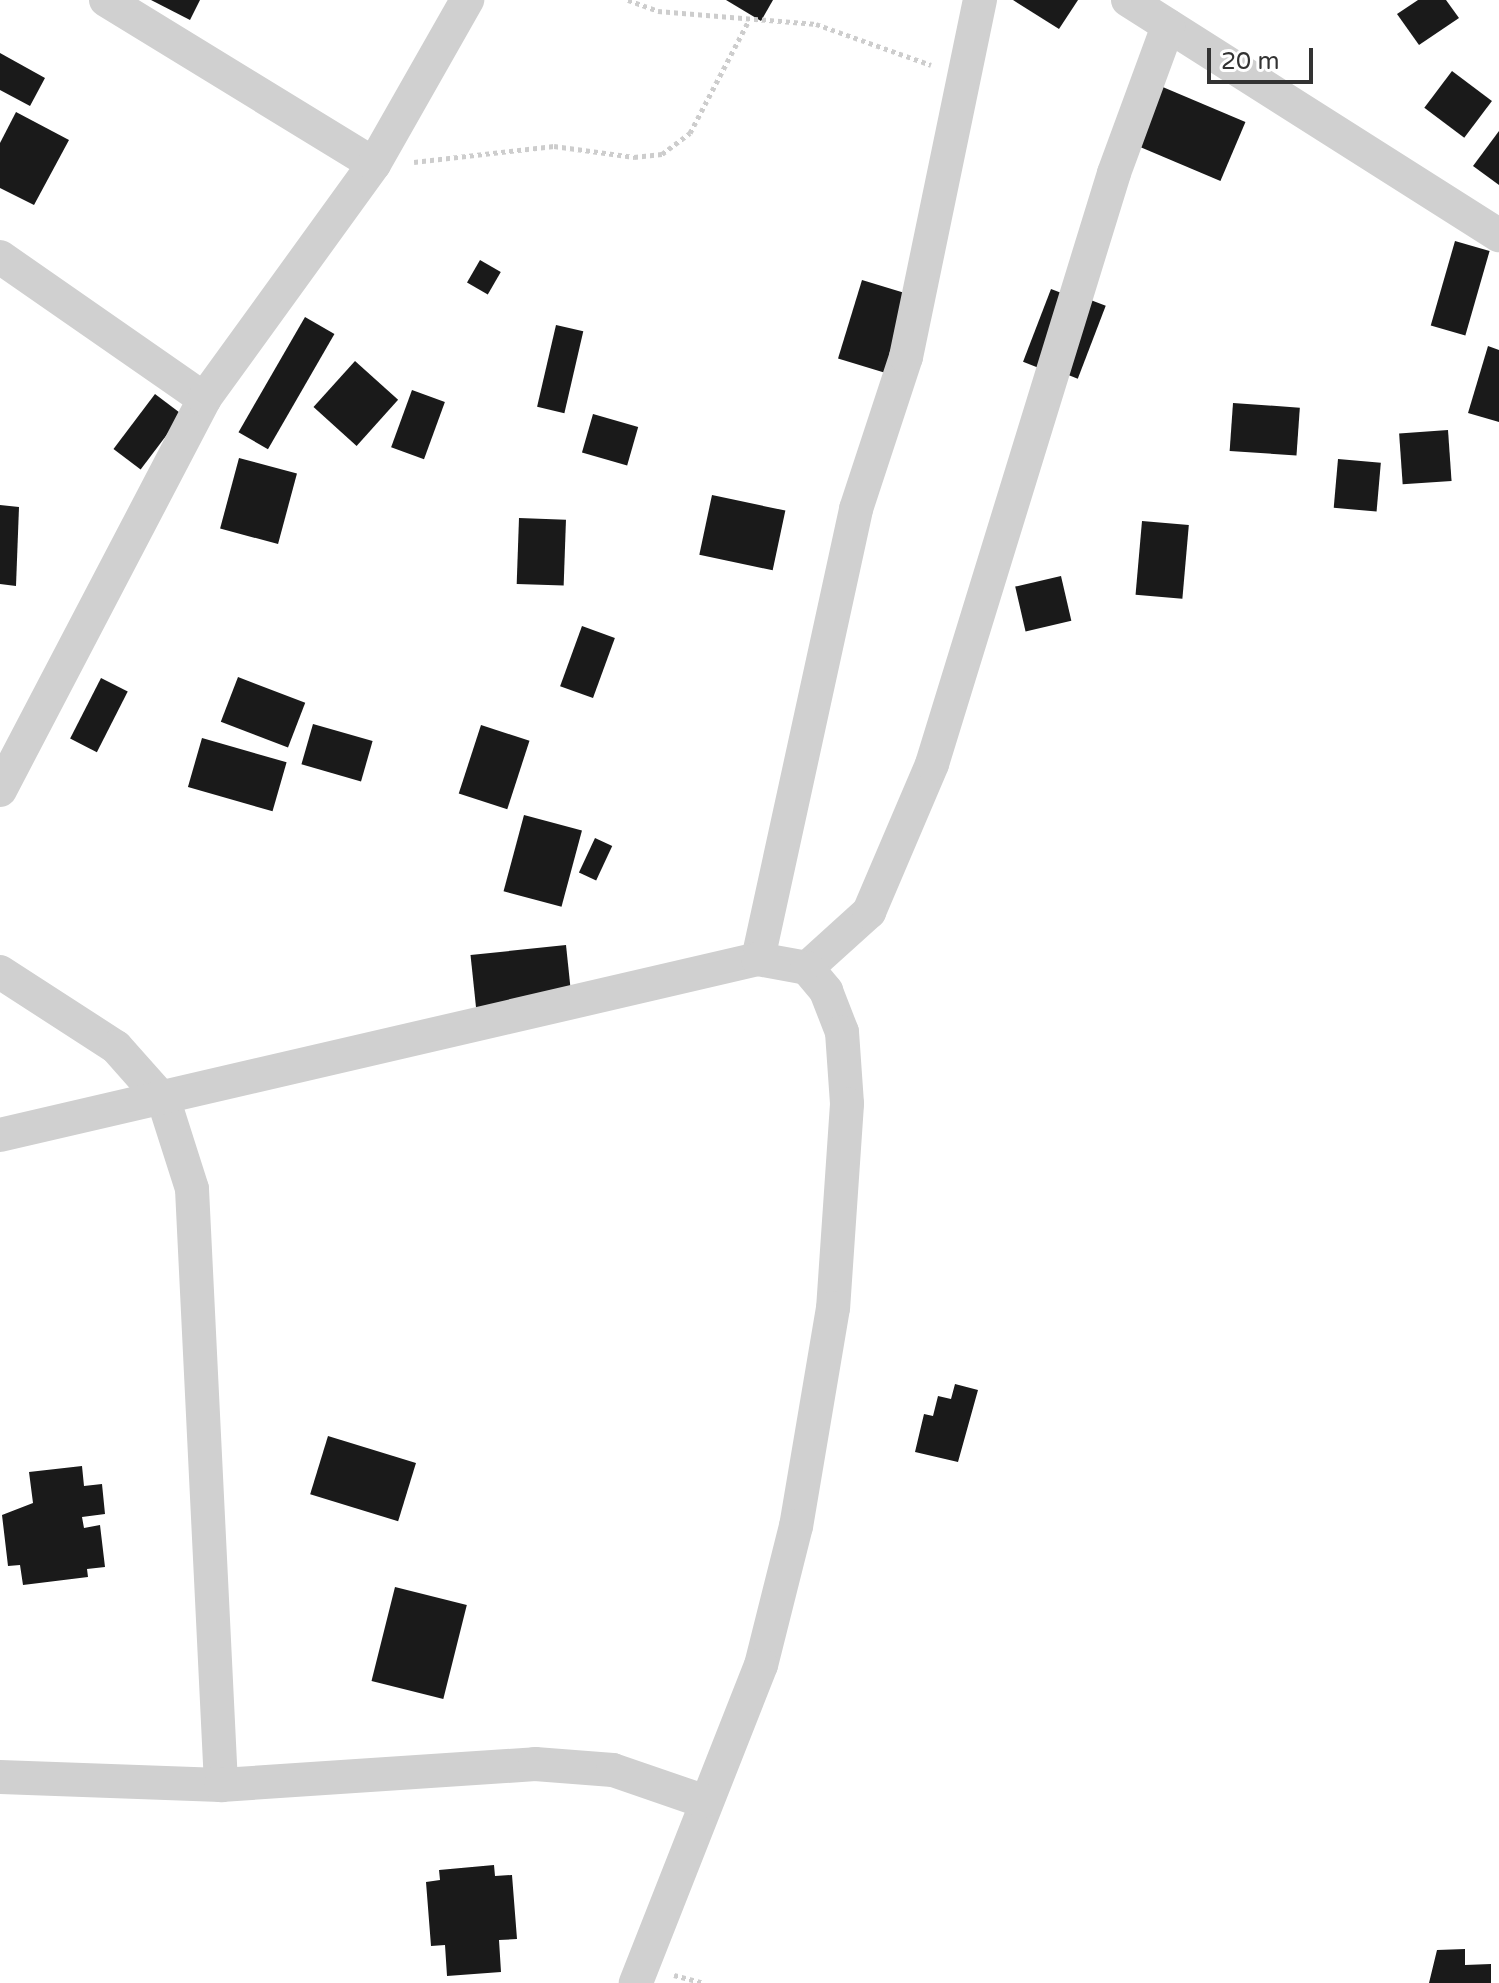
<!DOCTYPE html>
<html>
<head>
<meta charset="utf-8">
<style>
	body { margin:0 }
	#map { position:relative; width:1499px; height:1983px; overflow:hidden; background:#fff; font-family:"Varela Round",sans-serif }
	div>[style] { position:absolute }
	.building>* { inset:0; background:#1a1a1a; transform-origin:0 0 }
	.path>* { height:5px; margin-top:-2.5px; transform-origin:0; background:repeating-linear-gradient(90deg,#cdcdcd 0 4px,transparent 0 8px) }
	.street>* { height:34px; margin:-17px; padding:0 17px; transform-origin:17px; border-radius:17px; background:#d0d0d0 }
	span { translate:-50% -50%; white-space:nowrap; text-align:center; line-height:1.15; -webkit-text-stroke:8px #fff; paint-order:stroke }
	.scale { position:absolute; left:1207px; top:48px; width:106px; height:36px; box-sizing:border-box; border:4px solid #333; border-top:0; padding-left:10px; font-size:24px; line-height:28px; white-space:nowrap; color:#333; -webkit-text-stroke:6px #fff; paint-order:stroke }
</style>
</head>
<body>
<div id="map">
	<div class="building">
		<i style="clip-path:polygon(151px 0,200px 0,190px 20px)"></i>
		<i style="clip-path:polygon(726px 0,773px 0,761px 21px)"></i>
		<i style="clip-path:polygon(1013px 0,1078px 0,1059px 29px)"></i>
		<i style="clip-path:polygon(1418px 0,1446px 0,1459px 18px,1419px 45px,1397px 14px)"></i>
		<i style="clip-path:polygon(0 53px,45px 78px,30px 106px,0 90px)"></i>
		<i style="left:1452px;top:71px;width:50px;height:46px;rotate:37deg"></i>
		<i style="left:1158px;top:85px;width:95px;height:64px;rotate:23deg"></i>
		<i style="clip-path:polygon(16px 112px,69px 140px,34px 205px,0 188px,0 143px)"></i>
		<i style="clip-path:polygon(1499px 131px,1499px 185px,1473px 166px)"></i>
		<i style="left:1455px;top:241px;width:36px;height:88px;rotate:16deg"></i>
		<i style="left:480px;top:260px;width:24px;height:26px;rotate:30deg"></i>
		<i style="left:862px;top:280px;width:55px;height:82px;rotate:17deg"></i>
		<i style="left:1051px;top:289px;width:19px;height:78px;rotate:21deg"></i>
		<i style="left:1088px;top:299px;width:19px;height:78px;rotate:21deg"></i>
		<i style="left:305px;top:317px;width:34px;height:133px;rotate:30deg"></i>
		<i style="left:556px;top:325px;width:28px;height:84px;rotate:13deg"></i>
		<i style="clip-path:polygon(1488px 346px,1499px 350px,1499px 422px,1468px 413px)"></i>
		<i style="left:355px;top:361px;width:58px;height:62px;rotate:42deg"></i>
		<i style="left:412px;top:390px;width:35px;height:61px;rotate:20deg"></i>
		<i style="left:155px;top:394px;width:34px;height:69px;rotate:37deg"></i>
		<i style="left:1233px;top:403px;width:67px;height:48px;rotate:4deg"></i>
		<i style="left:593px;top:414px;width:47px;height:40px;rotate:16deg"></i>
		<i style="left:1448px;top:430px;width:51px;height:49px;rotate:86deg"></i>
		<i style="left:239px;top:458px;width:60px;height:73px;rotate:15deg"></i>
		<i style="left:1338px;top:459px;width:43px;height:49px;rotate:5deg"></i>
		<i style="left:712px;top:495px;width:75px;height:61px;rotate:12deg"></i>
		<i style="clip-path:polygon(0 505px,19px 507px,16px 586px,0 584px)"></i>
		<i style="left:519px;top:518px;width:47px;height:66px;rotate:2deg"></i>
		<i style="left:1142px;top:521px;width:47px;height:74px;rotate:5deg"></i>
		<i style="left:1061px;top:576px;width:46px;height:47px;rotate:77deg"></i>
		<i style="left:582px;top:626px;width:35px;height:64px;rotate:20deg"></i>
		<i style="left:238px;top:677px;width:72px;height:48px;rotate:21deg"></i>
		<i style="left:101px;top:678px;width:30px;height:68px;rotate:27deg"></i>
		<i style="left:313px;top:724px;width:62px;height:42px;rotate:16deg"></i>
		<i style="left:481px;top:725px;width:51px;height:72px;rotate:18deg"></i>
		<i style="left:202px;top:738px;width:88px;height:51px;rotate:16deg"></i>
		<i style="left:524px;top:815px;width:60px;height:79px;rotate:15deg"></i>
		<i style="left:595px;top:838px;width:19px;height:38px;rotate:25deg"></i>
		<i style="left:566px;top:945px;width:55px;height:96px;rotate:84deg"></i>
		<i style="clip-path:polygon(955px 1384px,978px 1390px,958px 1462px,915px 1452px,924px 1414px,933px 1416px,938px 1396px,951px 1399px)"></i>
		<i style="left:328px;top:1436px;width:92px;height:61px;rotate:17deg"></i>
		<i style="clip-path:polygon(82px 1466px,84px 1486px,102px 1484px,105px 1514px,82px 1517px,84px 1528px,100px 1525px,105px 1567px,87px 1569px,88px 1577px,23px 1585px,20px 1565px,8px 1566px,2px 1515px,33px 1503px,29px 1472px)"></i>
		<i style="left:395px;top:1587px;width:74px;height:97px;rotate:14deg"></i>
		<i style="clip-path:polygon(494px 1865px,495px 1876px,512px 1875px,517px 1939px,499px 1940px,501px 1972px,447px 1976px,445px 1945px,431px 1946px,426px 1882px,440px 1880px,439px 1870px)"></i>
		<i style="clip-path:polygon(1465px 1949px,1465px 1965px,1491px 1964px,1491px 1983px,1429px 1983px,1437px 1950px)"></i>
	</div>
	<div class="path">
		<i style="left:628px;top:0;width:32px;rotate:20deg"></i>
		<i style="left:658px;top:11px;width:159px;rotate:4.7deg"></i>
		<i style="left:816px;top:24px;width:122px;rotate:19.6deg"></i>
		<i style="left:414px;top:162px;width:141px;rotate:-6.5deg"></i>
		<i style="left:554px;top:146px;width:81px;rotate:7.8deg"></i>
		<i style="left:634px;top:157px;width:28px;rotate:-6deg"></i>
		<i style="left:662px;top:154px;width:35px;rotate:-37deg"></i>
		<i style="left:690px;top:133px;width:125px;rotate:-62.4deg"></i>
		<i style="left:674px;top:1975px;width:31px;rotate:15deg"></i>
	</div>
	<div class="street">
		<i style="left:106px;top:0;width:314px;rotate:31.5deg"></i>
		<i style="left:1128px;top:0;width:439px;rotate:32.4deg"></i>
		<i style="left:0;top:257px;width:249px;rotate:34.8deg"></i>
		<i style="left:0;top:790px;width:441px;rotate:-62.4deg"></i>
		<i style="left:204px;top:399px;width:290px;rotate:-54.1deg"></i>
		<i style="left:374px;top:164px;width:189px;rotate:-60.4deg"></i>
		<i style="left:758px;top:959px;width:461px;rotate:-77.7deg"></i>
		<i style="left:856px;top:509px;width:160px;rotate:-71.8deg"></i>
		<i style="left:906px;top:357px;width:365px;rotate:-78.3deg"></i>
		<i style="left:807px;top:968px;width:84px;rotate:-42.1deg"></i>
		<i style="left:869px;top:912px;width:161px;rotate:-66.9deg"></i>
		<i style="left:932px;top:764px;width:618px;rotate:-72.88deg"></i>
		<i style="left:1114px;top:173px;width:157px;rotate:-69.8deg"></i>
		<i style="left:0;top:972px;width:138px;rotate:32.9deg"></i>
		<i style="left:116px;top:1047px;width:72px;rotate:48.4deg"></i>
		<i style="left:164px;top:1101px;width:92px;rotate:72.3deg"></i>
		<i style="left:192px;top:1189px;width:597px;rotate:87.21deg"></i>
		<i style="left:0;top:1135px;width:778px;rotate:-13.07deg"></i>
		<i style="left:758px;top:959px;width:50px;rotate:10.4deg"></i>
		<i style="left:807px;top:968px;width:30px;rotate:50deg"></i>
		<i style="left:826px;top:991px;width:44px;rotate:68.7deg"></i>
		<i style="left:842px;top:1032px;width:72px;rotate:86deg"></i>
		<i style="left:847px;top:1104px;width:204px;rotate:93.9deg"></i>
		<i style="left:833px;top:1308px;width:221px;rotate:99.6deg"></i>
		<i style="left:796px;top:1526px;width:143px;rotate:104.1deg"></i>
		<i style="left:761px;top:1665px;width:342px;rotate:111.5deg"></i>
		<i style="left:0;top:1777px;width:221px;rotate:2.1deg"></i>
		<i style="left:221px;top:1785px;width:315px;rotate:-3.8deg"></i>
		<i style="left:535px;top:1764px;width:78px;rotate:4.4deg"></i>
		<i style="left:613px;top:1770px;width:95px;rotate:19deg"></i>
	</div>
	<div class="scale">20 m</div>
</div>
</body>
</html>
